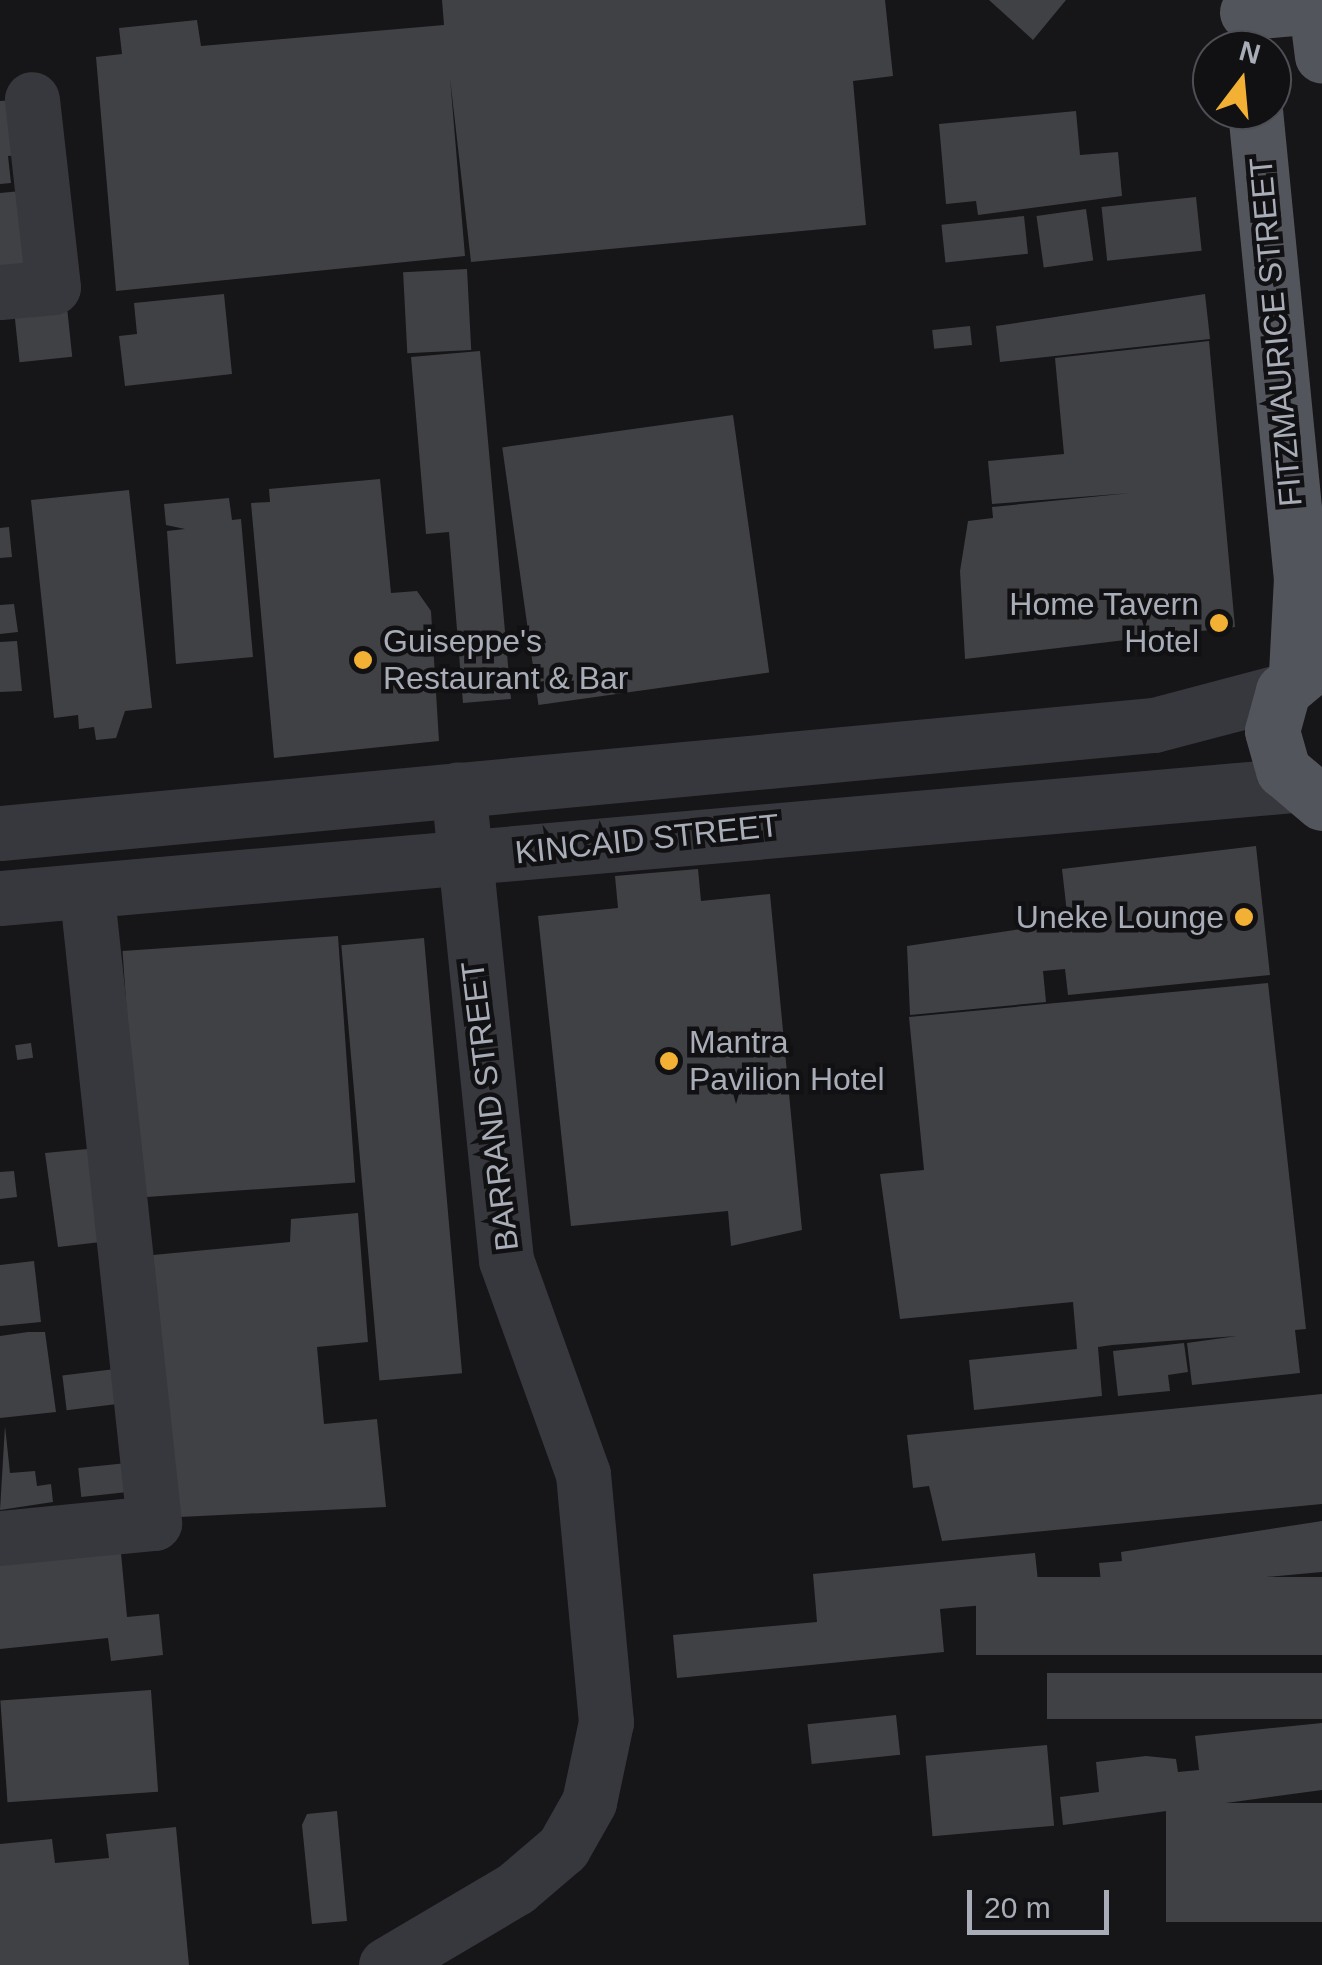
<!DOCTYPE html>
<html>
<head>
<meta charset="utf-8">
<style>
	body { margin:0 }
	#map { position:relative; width:1322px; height:1965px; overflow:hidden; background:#161618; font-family:Arial,sans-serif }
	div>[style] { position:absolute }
	.building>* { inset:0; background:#404145; transform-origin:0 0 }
	.minor>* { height:55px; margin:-27.5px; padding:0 27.5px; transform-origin:27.5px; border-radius:27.5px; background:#37383d }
	.major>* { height:55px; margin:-27.5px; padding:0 27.5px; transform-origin:27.5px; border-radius:27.5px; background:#53555c }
	.dots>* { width:28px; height:28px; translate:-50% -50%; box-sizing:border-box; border:5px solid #111113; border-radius:50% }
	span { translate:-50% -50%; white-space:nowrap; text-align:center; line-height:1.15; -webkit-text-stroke:9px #111113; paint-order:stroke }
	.street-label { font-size:32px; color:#a8adb8 }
	.poi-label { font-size:32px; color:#a8adb8 }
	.right { translate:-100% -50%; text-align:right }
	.left { translate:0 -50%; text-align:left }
	.north { position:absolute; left:1192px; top:30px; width:100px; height:100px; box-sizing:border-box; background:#111113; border:2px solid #4d4f55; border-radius:50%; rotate:16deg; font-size:28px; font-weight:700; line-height:40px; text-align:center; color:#a8adb8 }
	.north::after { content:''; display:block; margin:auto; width:35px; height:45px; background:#f2b134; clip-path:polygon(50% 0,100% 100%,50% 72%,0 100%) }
	.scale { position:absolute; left:967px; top:1890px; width:142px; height:45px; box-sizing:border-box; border:5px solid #a8adb8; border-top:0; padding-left:12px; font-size:30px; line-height:35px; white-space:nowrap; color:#a8adb8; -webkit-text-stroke:8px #111113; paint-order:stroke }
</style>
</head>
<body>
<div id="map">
	<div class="building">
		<i style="clip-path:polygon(442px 0,885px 0,893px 76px,853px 81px,866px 225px,471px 262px,450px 78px,465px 256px,116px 291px,96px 57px,122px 54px,119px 28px,197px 20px,201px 46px,444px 25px)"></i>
		<i style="clip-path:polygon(989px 0,1066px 0,1033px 40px)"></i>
		<i style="clip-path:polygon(15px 100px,20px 155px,8px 156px,11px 183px,0 184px,0 101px)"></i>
		<i style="clip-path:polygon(1076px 111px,1080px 155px,1118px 152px,1122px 196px,978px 215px,976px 201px,946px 204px,939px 124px)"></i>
		<i style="clip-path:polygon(21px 191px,28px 264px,0 267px,0 193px)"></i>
		<i style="left:1196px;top:197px;width:54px;height:95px;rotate:84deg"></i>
		<i style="left:1086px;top:209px;width:52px;height:50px;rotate:82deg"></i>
		<i style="left:1024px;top:216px;width:38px;height:83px;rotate:84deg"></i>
		<i style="left:467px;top:269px;width:81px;height:64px;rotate:87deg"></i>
		<i style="clip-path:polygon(224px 294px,232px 374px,125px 386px,119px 336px,137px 334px,134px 303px)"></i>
		<i style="clip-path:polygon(1205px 294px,1210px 339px,1000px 362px,996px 326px)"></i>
		<i style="left:67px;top:307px;width:50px;height:53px;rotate:84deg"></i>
		<i style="left:970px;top:326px;width:19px;height:38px;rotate:84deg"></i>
		<i style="clip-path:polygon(1209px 341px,1235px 627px,965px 659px,960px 571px,968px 521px,993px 518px,992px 507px,1131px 493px,992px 504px,988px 461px,1064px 454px,1055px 358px)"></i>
		<i style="clip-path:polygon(480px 351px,511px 699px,463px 703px,449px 532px,426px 534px,411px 357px)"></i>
		<i style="left:733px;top:415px;width:260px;height:233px;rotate:82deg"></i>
		<i style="clip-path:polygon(380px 479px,391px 593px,417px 591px,431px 611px,439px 741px,274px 758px,251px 503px,270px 502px,269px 489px)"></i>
		<i style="clip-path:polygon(129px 490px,152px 708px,125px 711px,116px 738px,96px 740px,94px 727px,79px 729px,78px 715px,54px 718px,31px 500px)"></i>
		<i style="clip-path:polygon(229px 498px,232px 520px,241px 519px,253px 657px,176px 664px,167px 531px,185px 529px,166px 525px,164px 504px)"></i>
		<i style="clip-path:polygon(9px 527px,12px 557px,0 558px,0 528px)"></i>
		<i style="clip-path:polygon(14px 604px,18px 632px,0 634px,0 605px)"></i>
		<i style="clip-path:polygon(17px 641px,22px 691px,0 692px,0 642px)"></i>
		<i style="clip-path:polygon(1256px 846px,1270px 975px,1068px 995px,1065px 969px,1043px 971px,1046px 1002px,910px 1015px,907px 946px,1068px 922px,1062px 869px)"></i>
		<i style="clip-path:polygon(698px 869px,701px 901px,770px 894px,802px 1230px,731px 1246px,728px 1211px,571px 1226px,538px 916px,618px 908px,615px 876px)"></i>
		<i style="left:338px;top:936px;width:247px;height:216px;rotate:86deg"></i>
		<i style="left:424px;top:938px;width:437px;height:83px;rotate:85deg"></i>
		<i style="clip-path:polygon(1268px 983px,1306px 1329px,1295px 1330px,1300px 1373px,1192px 1385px,1187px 1343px,1237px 1336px,1112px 1345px,1098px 1347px,1102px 1396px,974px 1410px,969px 1360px,1077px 1349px,1073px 1302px,900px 1319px,880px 1174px,924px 1170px,909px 1017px)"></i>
		<i style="left:31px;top:1043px;width:15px;height:16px;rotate:82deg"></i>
		<i style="clip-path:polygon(98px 1148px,101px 1242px,58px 1247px,45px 1153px)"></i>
		<i style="clip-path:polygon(14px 1171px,17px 1197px,0 1199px,0 1172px)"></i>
		<i style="clip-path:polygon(358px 1213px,368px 1342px,317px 1347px,324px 1424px,377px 1419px,386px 1507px,180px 1517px,153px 1255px,290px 1242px,291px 1219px)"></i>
		<i style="clip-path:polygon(34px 1261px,41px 1322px,0 1326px,0 1265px)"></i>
		<i style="clip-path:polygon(28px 1332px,45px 1332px,56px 1412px,0 1418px,0 1336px)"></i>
		<i style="clip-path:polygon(1184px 1343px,1188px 1372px,1168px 1375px,1170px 1391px,1118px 1396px,1113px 1351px)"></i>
		<i style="left:115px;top:1369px;width:35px;height:53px;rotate:83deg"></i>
		<i style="clip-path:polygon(1322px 1394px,1322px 1504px,942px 1541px,929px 1486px,913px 1488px,907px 1435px)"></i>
		<i style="clip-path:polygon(5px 1426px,10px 1473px,35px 1471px,37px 1486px,51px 1484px,53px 1502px,0 1510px)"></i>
		<i style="left:127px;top:1463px;width:29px;height:49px;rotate:84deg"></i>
		<i style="clip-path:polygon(1322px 1521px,1322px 1572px,1102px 1592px,1099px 1563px,1122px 1561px,1121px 1552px)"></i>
		<i style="clip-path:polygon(120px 1543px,127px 1617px,159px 1614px,163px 1655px,111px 1661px,108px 1638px,0 1649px,0 1555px)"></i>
		<i style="clip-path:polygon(1035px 1553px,1040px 1600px,940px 1609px,944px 1652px,677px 1678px,673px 1635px,817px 1622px,813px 1574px)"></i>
		<i style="left:1322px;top:1577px;width:78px;height:346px;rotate:90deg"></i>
		<i style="left:1322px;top:1673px;width:46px;height:275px;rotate:90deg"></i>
		<i style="left:151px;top:1690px;width:102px;height:151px;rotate:86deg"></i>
		<i style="left:896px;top:1715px;width:40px;height:89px;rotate:84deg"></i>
		<i style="clip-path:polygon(1322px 1723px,1322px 1790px,1063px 1825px,1060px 1797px,1099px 1792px,1096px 1762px,1146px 1756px,1176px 1759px,1178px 1772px,1199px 1770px,1195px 1736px)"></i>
		<i style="left:1047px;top:1745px;width:81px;height:122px;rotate:85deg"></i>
		<i style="left:1322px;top:1803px;width:119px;height:156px;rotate:90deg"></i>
		<i style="clip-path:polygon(337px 1811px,347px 1921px,312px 1924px,302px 1825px,307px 1814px)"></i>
		<i style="clip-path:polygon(176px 1827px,189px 1965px,0 1965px,0 1844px,52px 1839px,55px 1863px,109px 1858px,106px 1834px)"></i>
	</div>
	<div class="minor">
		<i style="left:0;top:292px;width:53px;rotate:-5.4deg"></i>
		<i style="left:53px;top:287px;width:189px;rotate:-96.4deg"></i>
		<i style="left:0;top:833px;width:1159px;rotate:-5.35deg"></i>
		<i style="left:1154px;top:725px;width:133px;rotate:-14.8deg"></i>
		<i style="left:0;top:898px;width:1300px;rotate:-4.99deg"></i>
		<i style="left:0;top:1538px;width:155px;rotate:-5.6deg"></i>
		<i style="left:154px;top:1523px;width:631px;rotate:-96.1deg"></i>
		<i style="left:386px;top:1965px;width:151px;rotate:-30.6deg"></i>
		<i style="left:516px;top:1888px;width:62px;rotate:-40.4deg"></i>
		<i style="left:563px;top:1848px;width:53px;rotate:-60.5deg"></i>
		<i style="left:589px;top:1802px;width:82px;rotate:-78deg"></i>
		<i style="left:606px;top:1722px;width:249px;rotate:-95.3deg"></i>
		<i style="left:583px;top:1474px;width:227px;rotate:-109.8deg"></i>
		<i style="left:506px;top:1260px;width:473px;rotate:-95.8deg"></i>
	</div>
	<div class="major">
		<i style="left:1315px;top:0;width:56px;rotate:82.9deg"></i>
		<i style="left:1247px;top:12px;width:69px;rotate:-5deg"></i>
		<i style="left:1255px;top:110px;width:470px;rotate:84.4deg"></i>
		<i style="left:1301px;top:578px;width:96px;rotate:93deg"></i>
		<i style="left:1322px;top:658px;width:51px;rotate:139.8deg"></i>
		<i style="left:1283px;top:691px;width:41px;rotate:105.4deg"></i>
		<i style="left:1272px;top:731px;width:41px;rotate:74.2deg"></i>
		<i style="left:1283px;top:770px;width:51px;rotate:40.2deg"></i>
	</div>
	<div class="dots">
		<i style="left:1219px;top:623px;background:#f2b134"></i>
		<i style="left:363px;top:660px;background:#f2b134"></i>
		<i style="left:1244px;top:917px;background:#f2b134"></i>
		<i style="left:669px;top:1061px;background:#f2b134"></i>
	</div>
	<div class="street-label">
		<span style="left:1276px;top:332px;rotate:-95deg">FITZMAURICE STREET</span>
		<span style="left:647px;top:839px;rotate:-6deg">KINCAID STREET</span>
		<span style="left:490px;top:1106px;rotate:-97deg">BARRAND STREET</span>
	</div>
	<div class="poi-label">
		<span class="right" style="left:1199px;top:623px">Home Tavern<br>Hotel</span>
		<span class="left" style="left:383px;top:660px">Guiseppe's<br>Restaurant &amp; Bar</span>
		<span class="right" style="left:1224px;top:917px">Uneke Lounge</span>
		<span class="left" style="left:689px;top:1061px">Mantra<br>Pavilion Hotel</span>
	</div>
	<div class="north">N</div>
	<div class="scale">20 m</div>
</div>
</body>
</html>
